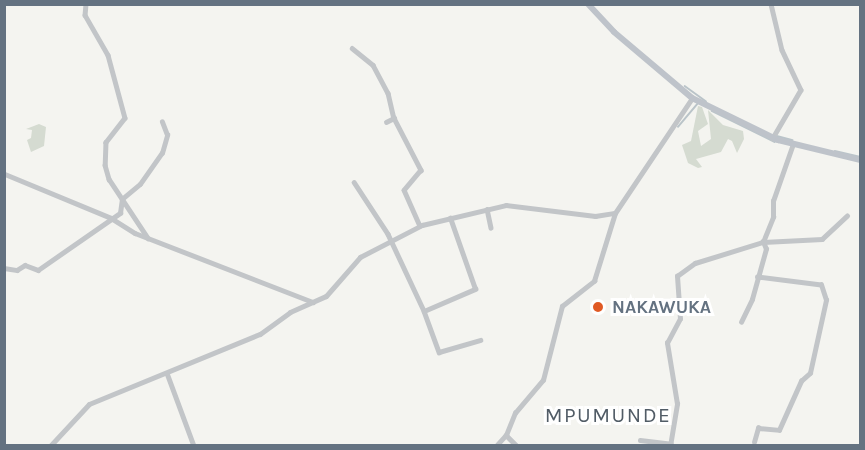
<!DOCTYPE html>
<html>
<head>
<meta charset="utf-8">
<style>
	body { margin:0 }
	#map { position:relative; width:865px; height:450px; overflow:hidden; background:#f4f4f0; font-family:Karla,sans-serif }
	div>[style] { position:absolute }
	.green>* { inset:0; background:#d5dbd1 }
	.stream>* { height:1.5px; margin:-0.75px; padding:0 0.75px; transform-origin:0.75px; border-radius:0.75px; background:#bac4c9 }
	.minor>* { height:4.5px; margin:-2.25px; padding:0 2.25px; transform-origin:2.25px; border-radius:2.25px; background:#c2c5c8 }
	.tertiary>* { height:5px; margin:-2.5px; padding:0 2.5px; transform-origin:2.5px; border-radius:2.5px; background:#c2c5c8 }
	.secondary>* { height:6px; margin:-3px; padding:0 3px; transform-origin:3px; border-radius:3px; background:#bec3ca }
	.dots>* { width:16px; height:16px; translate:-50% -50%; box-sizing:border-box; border:3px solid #fff; border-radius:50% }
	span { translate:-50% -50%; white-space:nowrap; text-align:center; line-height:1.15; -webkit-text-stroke:6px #fff; paint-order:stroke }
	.poi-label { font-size:18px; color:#647281; font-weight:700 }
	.left { translate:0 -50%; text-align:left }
	.quarter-label { font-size:21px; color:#515c66; letter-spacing:1.5px }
	.frame { position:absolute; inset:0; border:6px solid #647281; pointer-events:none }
</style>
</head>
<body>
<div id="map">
	<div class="green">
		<i style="clip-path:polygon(698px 106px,702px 107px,708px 124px,698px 131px,701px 146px,711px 139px,708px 110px,723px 125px,743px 131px,744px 139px,737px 153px,732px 141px,728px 139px,721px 152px,696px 159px,702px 167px,698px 168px,688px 163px,682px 145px,691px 141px)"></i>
		<i style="clip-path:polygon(39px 124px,46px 127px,44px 146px,31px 152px,27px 140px,31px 138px,32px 130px,26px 129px)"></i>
	</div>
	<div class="stream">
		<i style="left:685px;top:86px;width:26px;rotate:36deg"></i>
		<i style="left:712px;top:111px;width:70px;rotate:26.2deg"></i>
		<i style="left:678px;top:127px;width:30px;rotate:-50deg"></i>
		<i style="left:777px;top:136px;width:16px;rotate:15deg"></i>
		<i style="left:835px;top:151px;width:26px;rotate:13deg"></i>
	</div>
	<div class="minor">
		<i style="left:86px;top:4px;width:11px;rotate:95deg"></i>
		<i style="left:85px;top:15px;width:46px;rotate:60.1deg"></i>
		<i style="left:108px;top:55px;width:65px;rotate:74.9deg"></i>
		<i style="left:125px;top:118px;width:31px;rotate:128deg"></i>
		<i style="left:106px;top:142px;width:23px;rotate:92deg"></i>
		<i style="left:105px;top:165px;width:15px;rotate:74deg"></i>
		<i style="left:109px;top:179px;width:71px;rotate:56.5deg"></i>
		<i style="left:771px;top:4px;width:47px;rotate:76.6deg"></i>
		<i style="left:782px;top:50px;width:44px;rotate:64.6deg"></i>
		<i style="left:801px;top:90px;width:56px;rotate:120.3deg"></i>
		<i style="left:352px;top:48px;width:27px;rotate:39deg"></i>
		<i style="left:373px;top:65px;width:32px;rotate:62deg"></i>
		<i style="left:388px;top:93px;width:26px;rotate:77deg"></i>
		<i style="left:386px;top:122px;width:9px;rotate:-27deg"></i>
		<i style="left:394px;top:118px;width:59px;rotate:62.6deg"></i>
		<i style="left:421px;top:170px;width:26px;rotate:130deg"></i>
		<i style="left:404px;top:190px;width:39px;rotate:66deg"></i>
		<i style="left:5px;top:174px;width:115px;rotate:22.5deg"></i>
		<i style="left:111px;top:218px;width:28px;rotate:32deg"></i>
		<i style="left:135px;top:233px;width:191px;rotate:21.2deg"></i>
		<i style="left:354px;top:182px;width:62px;rotate:56.8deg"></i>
		<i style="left:388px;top:234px;width:85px;rotate:64.9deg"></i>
		<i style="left:424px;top:311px;width:56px;rotate:-23.3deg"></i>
		<i style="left:475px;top:289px;width:75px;rotate:-109.4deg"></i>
		<i style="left:487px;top:209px;width:19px;rotate:78deg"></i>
		<i style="left:4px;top:268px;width:13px;rotate:9deg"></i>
		<i style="left:17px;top:270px;width:9px;rotate:-32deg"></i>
		<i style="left:25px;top:265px;width:14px;rotate:21deg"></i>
		<i style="left:38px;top:270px;width:100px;rotate:-34.8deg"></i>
		<i style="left:120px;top:213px;width:14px;rotate:-82deg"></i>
		<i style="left:122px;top:199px;width:23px;rotate:-40deg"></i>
		<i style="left:140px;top:184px;width:38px;rotate:-55deg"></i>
		<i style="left:162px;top:153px;width:19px;rotate:-74deg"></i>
		<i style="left:167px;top:135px;width:14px;rotate:-111deg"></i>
		<i style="left:424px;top:311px;width:44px;rotate:69.9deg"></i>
		<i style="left:439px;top:352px;width:43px;rotate:-16.3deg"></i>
		<i style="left:741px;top:322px;width:25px;rotate:-64deg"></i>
		<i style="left:752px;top:299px;width:52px;rotate:-74.4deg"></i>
		<i style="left:766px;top:249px;width:8px;rotate:-113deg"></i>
		<i style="left:763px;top:242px;width:27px;rotate:-68deg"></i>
		<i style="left:773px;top:217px;width:16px;rotate:-90deg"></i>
		<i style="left:773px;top:201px;width:60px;rotate:-70.7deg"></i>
		<i style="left:167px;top:373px;width:78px;rotate:69.7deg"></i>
		<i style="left:506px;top:435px;width:16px;rotate:45deg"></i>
		<i style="left:640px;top:440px;width:31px;rotate:7deg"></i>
		<i style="left:754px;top:442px;width:15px;rotate:-74deg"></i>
		<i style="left:758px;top:428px;width:21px;rotate:5deg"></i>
		<i style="left:779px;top:430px;width:54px;rotate:-65.8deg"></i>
		<i style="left:801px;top:381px;width:12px;rotate:-42deg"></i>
		<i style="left:810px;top:373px;width:75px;rotate:-77.6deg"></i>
		<i style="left:826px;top:300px;width:16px;rotate:-108deg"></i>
		<i style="left:821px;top:285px;width:64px;rotate:-172.8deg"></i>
		<i style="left:496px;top:446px;width:15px;rotate:-48deg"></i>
		<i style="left:506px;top:435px;width:24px;rotate:-68deg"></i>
		<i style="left:515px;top:413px;width:43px;rotate:-49.7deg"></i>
		<i style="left:543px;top:380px;width:76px;rotate:-75.6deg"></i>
		<i style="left:562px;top:306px;width:41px;rotate:-38deg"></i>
		<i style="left:594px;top:281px;width:71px;rotate:-72.8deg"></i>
		<i style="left:670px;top:446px;width:43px;rotate:-80.5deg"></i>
		<i style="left:677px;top:404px;width:62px;rotate:-99.3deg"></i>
		<i style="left:667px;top:343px;width:27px;rotate:-62deg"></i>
		<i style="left:680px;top:319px;width:43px;rotate:-94deg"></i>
		<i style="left:677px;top:276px;width:22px;rotate:-36deg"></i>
		<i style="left:695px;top:263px;width:71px;rotate:-17.2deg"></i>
		<i style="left:763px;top:242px;width:59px;rotate:-2.9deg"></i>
		<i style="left:822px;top:239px;width:34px;rotate:-43deg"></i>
	</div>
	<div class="tertiary">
		<i style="left:50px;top:446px;width:57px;rotate:-47.1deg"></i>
		<i style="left:89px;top:404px;width:185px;rotate:-22.3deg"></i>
		<i style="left:260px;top:334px;width:37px;rotate:-36deg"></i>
		<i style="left:290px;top:312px;width:39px;rotate:-24deg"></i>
		<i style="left:326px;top:296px;width:52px;rotate:-48.9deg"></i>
		<i style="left:360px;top:257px;width:70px;rotate:-27.3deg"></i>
		<i style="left:422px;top:225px;width:86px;rotate:-13.4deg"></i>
		<i style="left:506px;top:205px;width:90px;rotate:7deg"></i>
		<i style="left:595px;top:216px;width:20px;rotate:-9deg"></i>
		<i style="left:615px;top:213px;width:138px;rotate:-56.2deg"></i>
	</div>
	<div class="secondary">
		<i style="left:588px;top:4px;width:38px;rotate:47deg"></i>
		<i style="left:614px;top:32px;width:102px;rotate:40.2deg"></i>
		<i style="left:692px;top:98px;width:96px;rotate:26deg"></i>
		<i style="left:778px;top:140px;width:84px;rotate:13.7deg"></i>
	</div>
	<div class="dots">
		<i style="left:598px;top:307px;background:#e05a24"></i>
	</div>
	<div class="poi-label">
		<span class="left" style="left:612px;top:307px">NAKAWUKA</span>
	</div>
	<div class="quarter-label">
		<span style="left:608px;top:415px">MPUMUNDE</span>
	</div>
	<div class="frame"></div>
</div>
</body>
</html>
